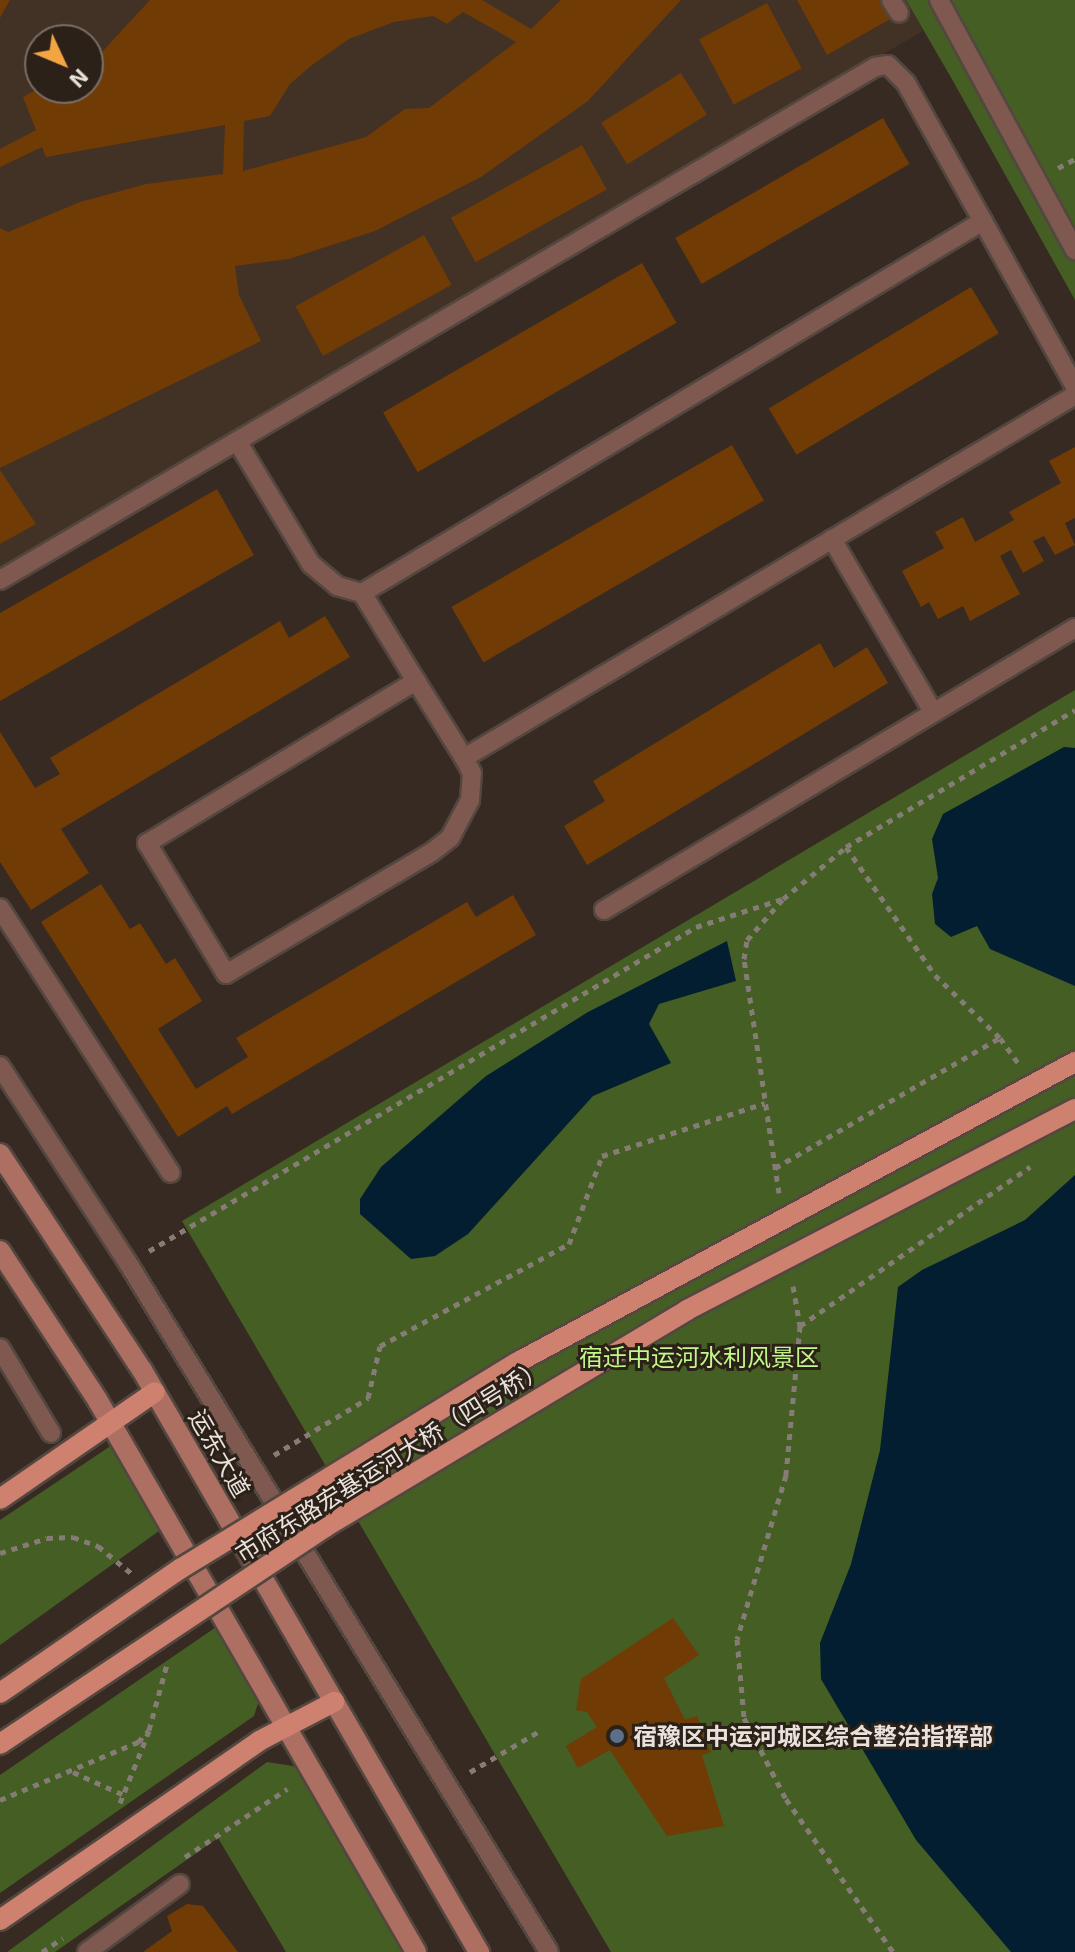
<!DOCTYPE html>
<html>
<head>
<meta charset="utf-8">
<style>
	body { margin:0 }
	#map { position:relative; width:1075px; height:1952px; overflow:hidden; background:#362a22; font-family:"Exo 2","Noto Sans SC",sans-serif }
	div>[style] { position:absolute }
	.built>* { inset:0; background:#423125 }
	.green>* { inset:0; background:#445e24 }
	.water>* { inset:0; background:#031e30 }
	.building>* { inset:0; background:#703b05; transform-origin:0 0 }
	.path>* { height:5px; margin-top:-2.5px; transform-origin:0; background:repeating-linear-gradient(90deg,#857c75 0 6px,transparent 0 12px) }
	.roads { filter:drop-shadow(2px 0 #534740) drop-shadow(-2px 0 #534740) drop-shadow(0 2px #534740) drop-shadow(0 -2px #534740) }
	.service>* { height:18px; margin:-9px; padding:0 9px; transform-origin:9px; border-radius:9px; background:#7f584f }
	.secondary>* { height:20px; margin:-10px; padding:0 10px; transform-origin:10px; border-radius:10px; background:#ac6f61 }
	.primary>* { height:20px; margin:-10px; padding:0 10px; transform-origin:10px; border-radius:10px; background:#cf816f }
	.bridges { filter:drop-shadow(2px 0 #534740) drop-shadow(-2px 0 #534740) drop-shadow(0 2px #534740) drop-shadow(0 -2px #534740) }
	.primary-bridge>* { height:20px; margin:-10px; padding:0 10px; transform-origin:10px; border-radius:10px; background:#cf816f }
	.dots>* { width:22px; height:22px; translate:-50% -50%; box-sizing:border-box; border:4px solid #2c2119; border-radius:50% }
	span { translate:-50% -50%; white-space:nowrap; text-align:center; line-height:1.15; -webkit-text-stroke:6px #2c2119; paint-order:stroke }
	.park-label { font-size:24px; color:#c2f789 }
	.street-label { font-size:24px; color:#e9e2dc }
	.poi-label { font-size:24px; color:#e9e2dc; font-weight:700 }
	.left { translate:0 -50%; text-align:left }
	.north { position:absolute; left:24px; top:24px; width:80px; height:80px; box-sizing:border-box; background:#2c2119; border:2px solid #786e67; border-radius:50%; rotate:134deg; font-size:22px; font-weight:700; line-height:32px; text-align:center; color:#e9e2dc }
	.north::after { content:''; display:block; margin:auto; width:28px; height:36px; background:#f3a443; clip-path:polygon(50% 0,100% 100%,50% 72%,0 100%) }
</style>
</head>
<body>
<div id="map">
	<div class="built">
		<i style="clip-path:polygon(evenodd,0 0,906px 0,923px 31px,0 572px,0 0,40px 40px,88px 40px,88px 88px,40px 88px,40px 40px)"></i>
	</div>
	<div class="green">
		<i style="clip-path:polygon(906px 0,1075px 0,1075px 300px,953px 81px)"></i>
		<i style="clip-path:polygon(1075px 690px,1075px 1952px,611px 1952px,182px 1221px)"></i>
		<i style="clip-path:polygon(112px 1445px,163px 1516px,159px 1531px,0 1645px,0 1520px)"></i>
		<i style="clip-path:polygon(222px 1623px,263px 1688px,254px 1716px,0 1893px,0 1775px)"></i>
		<i style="clip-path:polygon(267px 1762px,293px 1766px,327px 1786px,428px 1952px,286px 1952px,218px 1838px,55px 1952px,7px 1952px)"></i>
	</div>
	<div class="water">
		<i style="clip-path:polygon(1064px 747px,1075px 748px,1075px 986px,990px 949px,977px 926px,951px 937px,935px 924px,932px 894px,938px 878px,932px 839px,943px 814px)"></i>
		<i style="clip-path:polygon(727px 941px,736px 981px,659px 1004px,649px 1024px,671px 1063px,593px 1096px,468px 1234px,435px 1256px,411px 1259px,360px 1214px,360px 1199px,381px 1167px,486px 1076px,588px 1012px)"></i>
		<i style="clip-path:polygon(1075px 1175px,1075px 1952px,1011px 1952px,916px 1840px,821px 1679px,820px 1643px,851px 1564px,880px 1450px,898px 1287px,922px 1270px,1025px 1220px)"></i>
	</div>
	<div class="building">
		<i style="clip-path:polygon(0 0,10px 0,0 18px)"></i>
		<i style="clip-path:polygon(evenodd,150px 0,482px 0,531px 29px,561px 0,681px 0,588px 101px,481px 177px,375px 231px,289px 259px,235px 266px,239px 295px,261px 341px,0 468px,0 228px,8px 232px,80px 202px,146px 184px,223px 174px,225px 125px,46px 157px,42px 147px,0 167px,0 149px,36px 130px,23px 97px,39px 88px,88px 88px,88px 67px,150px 0,463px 12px,516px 42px,429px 108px,405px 109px,366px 137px,243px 171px,244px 121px,270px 116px,290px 84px,312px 65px,349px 39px,394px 22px,433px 16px,447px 24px,463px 12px)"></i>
		<i style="clip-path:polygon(797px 0,882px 0,892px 18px,827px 55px)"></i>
		<i style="left:767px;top:3px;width:74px;height:77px;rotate:62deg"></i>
		<i style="left:681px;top:73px;width:49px;height:94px;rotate:58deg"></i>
		<i style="left:883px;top:118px;width:53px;height:240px;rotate:60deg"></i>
		<i style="left:582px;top:145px;width:51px;height:150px;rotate:61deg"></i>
		<i style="left:424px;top:235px;width:57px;height:147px;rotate:61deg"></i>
		<i style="left:642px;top:263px;width:69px;height:299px;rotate:60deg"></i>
		<i style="left:971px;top:287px;width:54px;height:236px;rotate:59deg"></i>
		<i style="left:732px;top:445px;width:64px;height:324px;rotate:60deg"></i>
		<i style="clip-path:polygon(1075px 447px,1075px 518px,1065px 523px,1075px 545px,1055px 555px,1044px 536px,1033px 541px,1044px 561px,1023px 573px,1011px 550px,1000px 556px,1020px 594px,970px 621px,963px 606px,938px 619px,929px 602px,921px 607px,902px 571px,944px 548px,935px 532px,963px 517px,975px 542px,1014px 520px,1009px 512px,1061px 483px,1049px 461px)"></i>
		<i style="clip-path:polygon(0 470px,36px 524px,0 544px)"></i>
		<i style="clip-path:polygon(217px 489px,254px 555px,0 701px,0 613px)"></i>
		<i style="clip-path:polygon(325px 616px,350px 657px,61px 829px,89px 873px,31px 910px,0 862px,0 732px,35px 788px,60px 774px,50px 758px,280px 621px,289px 638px)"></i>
		<i style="clip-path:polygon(820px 643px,834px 668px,867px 647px,888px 683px,587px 865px,564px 826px,605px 801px,593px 781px)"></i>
		<i style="clip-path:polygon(101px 884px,130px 929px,140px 923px,166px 964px,175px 958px,202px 1001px,158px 1029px,196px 1089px,248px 1057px,236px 1038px,467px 902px,476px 917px,513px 895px,536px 935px,232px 1114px,227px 1106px,178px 1137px,41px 922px)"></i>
		<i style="clip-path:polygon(673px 1618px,699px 1655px,664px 1678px,685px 1720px,697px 1716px,711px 1752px,702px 1755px,724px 1826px,667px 1836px,610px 1750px,578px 1768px,566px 1746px,597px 1727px,587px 1712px,576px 1710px,581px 1679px)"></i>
		<i style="clip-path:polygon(187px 1904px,203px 1906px,238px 1952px,143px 1952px,172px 1931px,167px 1916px)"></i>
	</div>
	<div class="path">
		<i style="left:1058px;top:168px;width:19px;rotate:-28deg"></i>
		<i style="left:846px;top:847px;width:156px;rotate:55.2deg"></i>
		<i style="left:935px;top:975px;width:91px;rotate:44.1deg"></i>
		<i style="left:1000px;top:1038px;width:32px;rotate:54deg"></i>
		<i style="left:775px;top:1168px;width:259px;rotate:-30.1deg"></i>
		<i style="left:779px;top:1193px;width:237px;rotate:-98.5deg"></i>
		<i style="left:744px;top:959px;width:19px;rotate:-81deg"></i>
		<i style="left:747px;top:940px;width:55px;rotate:-48.7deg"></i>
		<i style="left:783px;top:899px;width:82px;rotate:-39.5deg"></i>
		<i style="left:846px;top:847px;width:267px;rotate:-30.9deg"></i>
		<i style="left:149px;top:1251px;width:636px;rotate:-30.64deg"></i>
		<i style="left:696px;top:927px;width:90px;rotate:-18deg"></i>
		<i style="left:793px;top:1286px;width:41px;rotate:80.1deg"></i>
		<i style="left:800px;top:1326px;width:150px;rotate:95.4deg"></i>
		<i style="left:786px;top:1475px;width:171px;rotate:106.6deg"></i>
		<i style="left:737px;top:1639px;width:79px;rotate:84.9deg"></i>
		<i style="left:744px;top:1718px;width:91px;rotate:62.6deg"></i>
		<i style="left:786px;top:1799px;width:187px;rotate:55deg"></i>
		<i style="left:800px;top:1326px;width:280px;rotate:-34.7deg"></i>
		<i style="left:274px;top:1455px;width:110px;rotate:-31.2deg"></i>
		<i style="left:368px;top:1398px;width:53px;rotate:-77deg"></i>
		<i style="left:380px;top:1346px;width:215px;rotate:-28.4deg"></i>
		<i style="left:569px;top:1244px;width:94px;rotate:-69.4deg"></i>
		<i style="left:602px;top:1156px;width:171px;rotate:-18deg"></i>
		<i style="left:0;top:1553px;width:49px;rotate:-17.7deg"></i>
		<i style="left:47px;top:1538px;width:26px;rotate:-2deg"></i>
		<i style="left:73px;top:1537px;width:27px;rotate:20deg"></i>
		<i style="left:98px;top:1546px;width:43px;rotate:39.3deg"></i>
		<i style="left:73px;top:1772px;width:56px;rotate:24.3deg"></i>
		<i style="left:470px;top:1772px;width:79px;rotate:-30.5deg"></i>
		<i style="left:0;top:1800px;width:150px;rotate:-22.8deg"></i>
		<i style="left:138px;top:1742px;width:16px;rotate:-47deg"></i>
		<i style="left:149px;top:1730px;width:68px;rotate:-74.7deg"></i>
		<i style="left:120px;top:1803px;width:78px;rotate:-68.1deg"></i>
		<i style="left:185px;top:1857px;width:123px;rotate:-33.7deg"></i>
		<i style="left:42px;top:1952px;width:25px;rotate:-34deg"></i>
	</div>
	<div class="roads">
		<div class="service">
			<i style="left:891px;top:0;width:15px;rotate:58deg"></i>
			<i style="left:939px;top:0;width:285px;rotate:61.5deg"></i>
			<i style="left:237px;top:441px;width:144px;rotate:59deg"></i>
			<i style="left:311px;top:564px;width:34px;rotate:40deg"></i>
			<i style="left:337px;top:586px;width:26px;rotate:16deg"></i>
			<i style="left:832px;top:539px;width:200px;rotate:59.7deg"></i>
			<i style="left:0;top:580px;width:1014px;rotate:-30.38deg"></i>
			<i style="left:875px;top:67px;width:13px;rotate:-9deg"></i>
			<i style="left:888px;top:65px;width:25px;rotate:45deg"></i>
			<i style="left:906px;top:83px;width:348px;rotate:60.9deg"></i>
			<i style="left:416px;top:681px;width:314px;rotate:148.9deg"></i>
			<i style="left:147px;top:843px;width:153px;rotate:58.9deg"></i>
			<i style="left:226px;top:974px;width:239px;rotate:-30.6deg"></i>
			<i style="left:432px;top:852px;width:23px;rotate:-38deg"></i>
			<i style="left:450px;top:838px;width:43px;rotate:-62.2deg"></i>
			<i style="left:470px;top:800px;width:27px;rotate:-86deg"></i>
			<i style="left:472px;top:773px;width:17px;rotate:-118deg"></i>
			<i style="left:464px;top:758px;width:91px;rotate:-121.9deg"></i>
			<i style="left:416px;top:681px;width:103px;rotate:-121.5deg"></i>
			<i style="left:362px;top:593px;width:724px;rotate:-30.92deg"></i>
			<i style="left:464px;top:758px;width:711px;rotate:-30.71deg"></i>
			<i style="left:0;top:908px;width:315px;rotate:57.2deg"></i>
			<i style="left:604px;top:910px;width:549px;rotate:-30.91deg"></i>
			<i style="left:0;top:1066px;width:235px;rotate:57deg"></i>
			<i style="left:128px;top:1263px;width:807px;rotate:58.57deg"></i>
			<i style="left:0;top:1348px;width:99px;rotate:59deg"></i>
			<i style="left:87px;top:1952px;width:115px;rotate:-36.2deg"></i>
		</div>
		<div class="secondary">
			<i style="left:0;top:1154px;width:258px;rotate:56.7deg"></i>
			<i style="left:142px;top:1370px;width:673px;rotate:59.93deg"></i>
			<i style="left:0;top:1251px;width:179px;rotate:56.8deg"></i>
			<i style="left:98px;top:1401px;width:636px;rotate:60.01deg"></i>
		</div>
		<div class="primary">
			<i style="left:0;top:1499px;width:188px;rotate:-34.6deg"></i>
			<i style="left:0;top:1920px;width:315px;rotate:-34.6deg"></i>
			<i style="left:259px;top:1741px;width:85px;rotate:-27.5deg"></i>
		</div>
	</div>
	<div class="bridges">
		<div class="primary-bridge">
			<i style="left:0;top:1693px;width:219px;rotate:-34.6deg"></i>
			<i style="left:180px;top:1569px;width:396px;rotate:-31.5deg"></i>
			<i style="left:518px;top:1362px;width:633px;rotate:-28.31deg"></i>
			<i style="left:0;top:1744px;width:391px;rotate:-33.7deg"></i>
			<i style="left:325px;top:1527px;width:422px;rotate:-30.9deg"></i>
			<i style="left:687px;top:1310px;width:437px;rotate:-27.4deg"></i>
		</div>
	</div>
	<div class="dots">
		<i style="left:617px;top:1736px;background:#5c6f8a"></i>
	</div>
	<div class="park-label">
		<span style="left:699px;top:1357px">宿迁中运河水利风景区</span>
	</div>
	<div class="street-label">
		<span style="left:220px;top:1453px;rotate:60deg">运东大道</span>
		<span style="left:390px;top:1460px;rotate:-32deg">市府东路宏基运河大桥（四号桥）</span>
	</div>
	<div class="poi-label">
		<span class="left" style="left:633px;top:1736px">宿豫区中运河城区综合整治指挥部</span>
	</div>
	<div class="north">N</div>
</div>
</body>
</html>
